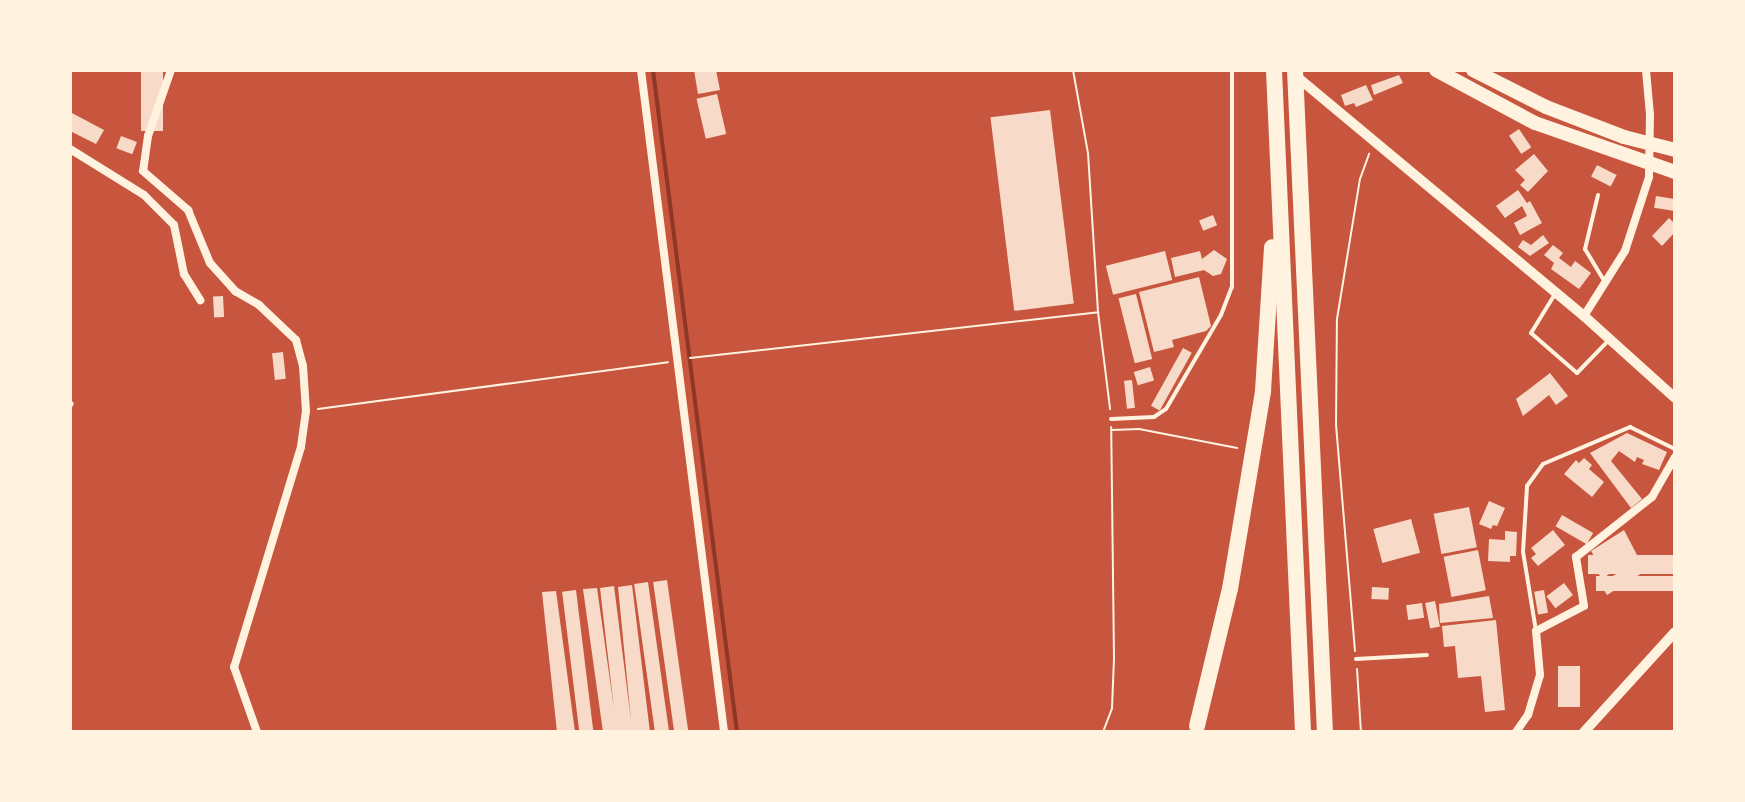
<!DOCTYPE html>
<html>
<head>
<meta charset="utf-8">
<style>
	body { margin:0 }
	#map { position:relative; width:1745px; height:802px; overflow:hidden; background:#c8553d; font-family:"Titillium Web",sans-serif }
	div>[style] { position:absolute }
	.stream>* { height:4px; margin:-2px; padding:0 2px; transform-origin:2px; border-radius:2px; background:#8f3625 }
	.building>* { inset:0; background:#f7dbc8; transform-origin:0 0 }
	.path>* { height:2px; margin:-1px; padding:0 1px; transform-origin:1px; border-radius:1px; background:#fff3e0 }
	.service>* { height:4px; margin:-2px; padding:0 2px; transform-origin:2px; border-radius:2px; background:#fff3e0 }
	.minor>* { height:8px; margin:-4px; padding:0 4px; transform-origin:4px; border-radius:4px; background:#fff3e0 }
	.tertiary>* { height:10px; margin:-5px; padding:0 5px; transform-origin:5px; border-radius:5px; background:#fff3e0 }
	.trunk>* { height:14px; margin:-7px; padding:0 7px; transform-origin:7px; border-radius:7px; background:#fff3e0 }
	.motorway>* { height:16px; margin:-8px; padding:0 8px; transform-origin:8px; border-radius:8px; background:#fff3e0 }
	span { translate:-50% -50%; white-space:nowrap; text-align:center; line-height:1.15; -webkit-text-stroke:7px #fff3e0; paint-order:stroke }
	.frame { position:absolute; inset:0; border:72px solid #fff3e0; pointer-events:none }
</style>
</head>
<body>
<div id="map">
	<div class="stream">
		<i style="left:653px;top:70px;width:667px;rotate:82.77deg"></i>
	</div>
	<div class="building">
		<i style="left:141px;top:70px;width:22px;height:61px"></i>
		<i style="clip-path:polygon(694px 70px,716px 70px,720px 90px,698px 94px)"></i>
		<i style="clip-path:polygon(1399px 75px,1403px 83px,1374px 95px,1371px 85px)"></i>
		<i style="clip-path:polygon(1366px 85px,1373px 100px,1356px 107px,1354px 103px,1345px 106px,1341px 95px)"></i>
		<i style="left:717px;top:94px;width:41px;height:21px;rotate:77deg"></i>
		<i style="left:1050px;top:110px;width:195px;height:60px;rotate:83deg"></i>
		<i style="clip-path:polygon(70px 112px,104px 130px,96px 144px,70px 131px)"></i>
		<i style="left:1519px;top:129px;width:22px;height:12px;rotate:56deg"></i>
		<i style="left:121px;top:136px;width:17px;height:13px;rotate:21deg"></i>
		<i style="clip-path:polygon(1534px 154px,1548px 171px,1528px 192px,1520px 185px,1525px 180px,1515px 170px)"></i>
		<i style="left:1597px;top:165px;width:22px;height:13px;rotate:27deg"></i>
		<i style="clip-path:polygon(1518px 190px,1527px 203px,1530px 201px,1542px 223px,1520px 235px,1514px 223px,1527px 216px,1522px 206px,1505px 218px,1496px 206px)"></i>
		<i style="left:1656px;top:196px;width:19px;height:12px;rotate:9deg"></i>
		<i style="left:1213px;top:215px;width:11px;height:15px;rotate:68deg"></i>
		<i style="clip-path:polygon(1669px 218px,1675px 224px,1675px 232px,1662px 246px,1652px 236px)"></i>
		<i style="clip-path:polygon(1543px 235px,1549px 243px,1530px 256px,1518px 247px,1523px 240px,1531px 245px)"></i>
		<i style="clip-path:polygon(1553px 245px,1563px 253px,1559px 258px,1571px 267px,1575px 261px,1591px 273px,1579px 289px,1551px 269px,1554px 263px,1544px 255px)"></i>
		<i style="clip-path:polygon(1214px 250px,1227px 259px,1221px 274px,1213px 276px,1204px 270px,1175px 277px,1171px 258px,1200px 251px,1202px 259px)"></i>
		<i style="left:1165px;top:251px;width:30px;height:61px;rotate:76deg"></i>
		<i style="clip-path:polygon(1199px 277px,1211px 326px,1206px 331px,1172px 340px,1174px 347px,1154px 352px,1139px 292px)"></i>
		<i style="left:1136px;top:294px;width:67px;height:18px;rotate:76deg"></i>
		<i style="left:223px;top:296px;width:21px;height:10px;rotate:87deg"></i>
		<i style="left:1183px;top:348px;width:10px;height:66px;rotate:29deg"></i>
		<i style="left:283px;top:352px;width:27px;height:11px;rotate:84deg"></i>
		<i style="left:1150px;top:367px;width:14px;height:17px;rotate:73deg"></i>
		<i style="clip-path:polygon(1550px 373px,1568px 396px,1556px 405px,1549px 395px,1523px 416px,1516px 399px)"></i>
		<i style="left:1132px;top:380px;width:28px;height:8px;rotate:84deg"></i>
		<i style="clip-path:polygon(1627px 433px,1667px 452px,1659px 470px,1642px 464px,1644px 460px,1637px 457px,1635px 462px,1619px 451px,1611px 461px,1642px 499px,1631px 508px,1590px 453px)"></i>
		<i style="clip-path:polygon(1584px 458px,1592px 465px,1589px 469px,1604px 482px,1592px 497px,1564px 474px,1576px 460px,1579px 463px)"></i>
		<i style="clip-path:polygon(1489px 501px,1505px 508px,1497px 526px,1493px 525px,1491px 529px,1479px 524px)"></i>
		<i style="left:1469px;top:507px;width:41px;height:36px;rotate:79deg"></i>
		<i style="left:1562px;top:515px;width:36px;height:13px;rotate:30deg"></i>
		<i style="left:1411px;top:519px;width:35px;height:39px;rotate:75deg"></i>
		<i style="clip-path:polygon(1553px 530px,1565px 545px,1538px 566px,1531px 558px,1536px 554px,1531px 548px)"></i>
		<i style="clip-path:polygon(1624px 530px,1637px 555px,1602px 579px,1594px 567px,1599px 564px,1591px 551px)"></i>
		<i style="clip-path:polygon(1505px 531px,1517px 532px,1516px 556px,1510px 556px,1510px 562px,1488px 561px,1489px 539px,1505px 540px)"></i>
		<i style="left:1478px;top:550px;width:41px;height:35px;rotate:79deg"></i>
		<i style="left:1675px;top:555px;width:19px;height:87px;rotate:90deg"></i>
		<i style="left:1640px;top:559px;width:13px;height:47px;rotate:58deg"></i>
		<i style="left:1675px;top:576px;width:15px;height:79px;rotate:90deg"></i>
		<i style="left:667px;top:580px;width:154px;height:14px;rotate:82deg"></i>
		<i style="left:648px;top:582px;width:151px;height:14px;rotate:82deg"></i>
		<i style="left:1564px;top:583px;width:15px;height:22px;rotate:53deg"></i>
		<i style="clip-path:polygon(632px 585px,650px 732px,603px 732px,583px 589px,597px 588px,614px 709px,600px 588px,614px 586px,631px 720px,618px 587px)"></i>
		<i style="left:1372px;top:587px;width:17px;height:12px;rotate:3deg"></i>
		<i style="left:576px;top:590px;width:143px;height:14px;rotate:83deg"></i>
		<i style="left:1544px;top:590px;width:23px;height:10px;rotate:80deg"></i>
		<i style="clip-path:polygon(556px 591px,575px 732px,557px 732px,542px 592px)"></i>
		<i style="clip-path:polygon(1489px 596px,1493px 618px,1440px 623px,1439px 604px)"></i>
		<i style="left:1435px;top:601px;width:26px;height:10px;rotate:79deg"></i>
		<i style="left:1422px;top:603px;width:15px;height:16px;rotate:82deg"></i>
		<i style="clip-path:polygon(1496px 620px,1505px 710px,1485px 712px,1481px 676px,1458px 678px,1455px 646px,1444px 647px,1442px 626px)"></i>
		<i style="left:1558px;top:666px;width:22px;height:41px"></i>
	</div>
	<div class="path">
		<i style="left:1073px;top:70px;width:84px;rotate:79.8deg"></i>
		<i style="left:1088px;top:153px;width:159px;rotate:86.4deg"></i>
		<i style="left:1098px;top:312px;width:98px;rotate:82.9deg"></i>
		<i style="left:690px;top:358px;width:411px;rotate:-6.4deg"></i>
		<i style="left:318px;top:409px;width:353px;rotate:-7.6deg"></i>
		<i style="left:1112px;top:430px;width:27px;rotate:-2deg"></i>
		<i style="left:1139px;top:429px;width:100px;rotate:11deg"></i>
		<i style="left:1355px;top:651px;width:227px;rotate:-94.8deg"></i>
		<i style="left:1336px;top:425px;width:106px;rotate:-89.5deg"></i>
		<i style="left:1337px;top:319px;width:142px;rotate:-80.7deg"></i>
		<i style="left:1360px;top:179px;width:27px;rotate:-70deg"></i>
		<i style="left:1357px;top:669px;width:63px;rotate:86.4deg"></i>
		<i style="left:1103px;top:732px;width:26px;rotate:-69deg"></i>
		<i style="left:1112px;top:708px;width:50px;rotate:-87.7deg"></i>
		<i style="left:1114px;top:658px;width:231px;rotate:-90.7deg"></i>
	</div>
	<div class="service">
		<i style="left:1598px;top:195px;width:56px;rotate:103.5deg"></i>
		<i style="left:1585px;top:249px;width:37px;rotate:59deg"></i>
		<i style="left:1555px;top:294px;width:46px;rotate:121.6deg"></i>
		<i style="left:1531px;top:333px;width:61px;rotate:41deg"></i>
		<i style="left:1577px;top:373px;width:45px;rotate:-45.9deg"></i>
		<i style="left:70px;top:407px;width:4px;rotate:-63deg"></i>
		<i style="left:1111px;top:419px;width:43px;rotate:-2.7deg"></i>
		<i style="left:1154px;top:417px;width:14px;rotate:-34deg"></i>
		<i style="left:1166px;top:409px;width:109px;rotate:-59.7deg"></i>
		<i style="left:1221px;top:315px;width:30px;rotate:-69deg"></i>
		<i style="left:1232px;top:287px;width:217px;rotate:-90deg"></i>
		<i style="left:1536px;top:631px;width:80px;rotate:-99.3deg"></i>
		<i style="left:1523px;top:552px;width:66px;rotate:-86.5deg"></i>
		<i style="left:1527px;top:486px;width:27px;rotate:-54deg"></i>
		<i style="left:1543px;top:464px;width:95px;rotate:-23deg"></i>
		<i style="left:1630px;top:427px;width:50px;rotate:26.1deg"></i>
		<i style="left:1356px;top:659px;width:71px;rotate:-3.2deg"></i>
	</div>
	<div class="minor">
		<i style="left:171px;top:70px;width:70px;rotate:109.2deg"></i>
		<i style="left:148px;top:136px;width:35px;rotate:98deg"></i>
		<i style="left:143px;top:171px;width:60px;rotate:40.9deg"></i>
		<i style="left:188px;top:210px;width:57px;rotate:67.5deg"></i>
		<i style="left:210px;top:263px;width:38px;rotate:48deg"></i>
		<i style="left:235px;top:291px;width:28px;rotate:30deg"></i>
		<i style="left:259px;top:305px;width:51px;rotate:43.4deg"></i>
		<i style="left:296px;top:340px;width:27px;rotate:75deg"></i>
		<i style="left:303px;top:366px;width:45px;rotate:86.2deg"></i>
		<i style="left:306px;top:411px;width:36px;rotate:98deg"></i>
		<i style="left:301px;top:447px;width:230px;rotate:106.9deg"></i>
		<i style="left:234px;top:667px;width:69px;rotate:70.5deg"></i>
		<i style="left:641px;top:70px;width:667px;rotate:82.85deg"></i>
		<i style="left:70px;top:149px;width:87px;rotate:31.9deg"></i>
		<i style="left:144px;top:195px;width:42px;rotate:45deg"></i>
		<i style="left:174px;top:225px;width:50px;rotate:78.5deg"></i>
		<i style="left:184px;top:274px;width:31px;rotate:58deg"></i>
		<i style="left:1584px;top:316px;width:77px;rotate:-57.8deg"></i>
		<i style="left:1625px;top:251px;width:78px;rotate:-72deg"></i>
		<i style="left:1649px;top:177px;width:62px;rotate:-89.1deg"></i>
		<i style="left:1650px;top:115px;width:45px;rotate:-95.1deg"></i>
		<i style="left:1516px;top:732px;width:21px;rotate:-55deg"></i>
		<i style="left:1528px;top:715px;width:42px;rotate:-73.3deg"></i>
		<i style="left:1540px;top:675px;width:44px;rotate:-95.2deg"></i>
		<i style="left:1536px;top:631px;width:54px;rotate:-27.5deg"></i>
		<i style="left:1584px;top:606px;width:50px;rotate:-99.3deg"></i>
		<i style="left:1576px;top:557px;width:97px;rotate:-38.3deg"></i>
		<i style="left:1652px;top:497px;width:46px;rotate:-60.1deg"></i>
	</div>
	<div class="tertiary">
		<i style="left:1296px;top:76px;width:375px;rotate:39.8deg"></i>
		<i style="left:1584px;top:316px;width:122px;rotate:42deg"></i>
		<i style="left:1584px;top:732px;width:135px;rotate:-47.7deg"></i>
	</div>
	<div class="trunk">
		<i style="left:1436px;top:70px;width:112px;rotate:28.2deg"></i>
		<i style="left:1535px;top:123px;width:148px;rotate:19.3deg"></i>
		<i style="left:1473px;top:70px;width:82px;rotate:26.9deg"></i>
		<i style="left:1546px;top:107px;width:84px;rotate:21deg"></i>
		<i style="left:1624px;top:137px;width:53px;rotate:14.3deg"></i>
	</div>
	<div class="motorway">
		<i style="left:1274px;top:70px;width:663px;rotate:87.49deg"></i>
		<i style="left:1295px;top:70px;width:663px;rotate:87.41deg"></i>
		<i style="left:1197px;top:726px;width:141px;rotate:-76.5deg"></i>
		<i style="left:1230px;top:589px;width:201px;rotate:-80.5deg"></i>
		<i style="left:1263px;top:391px;width:144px;rotate:-86.4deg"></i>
	</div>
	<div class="frame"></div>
</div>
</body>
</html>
